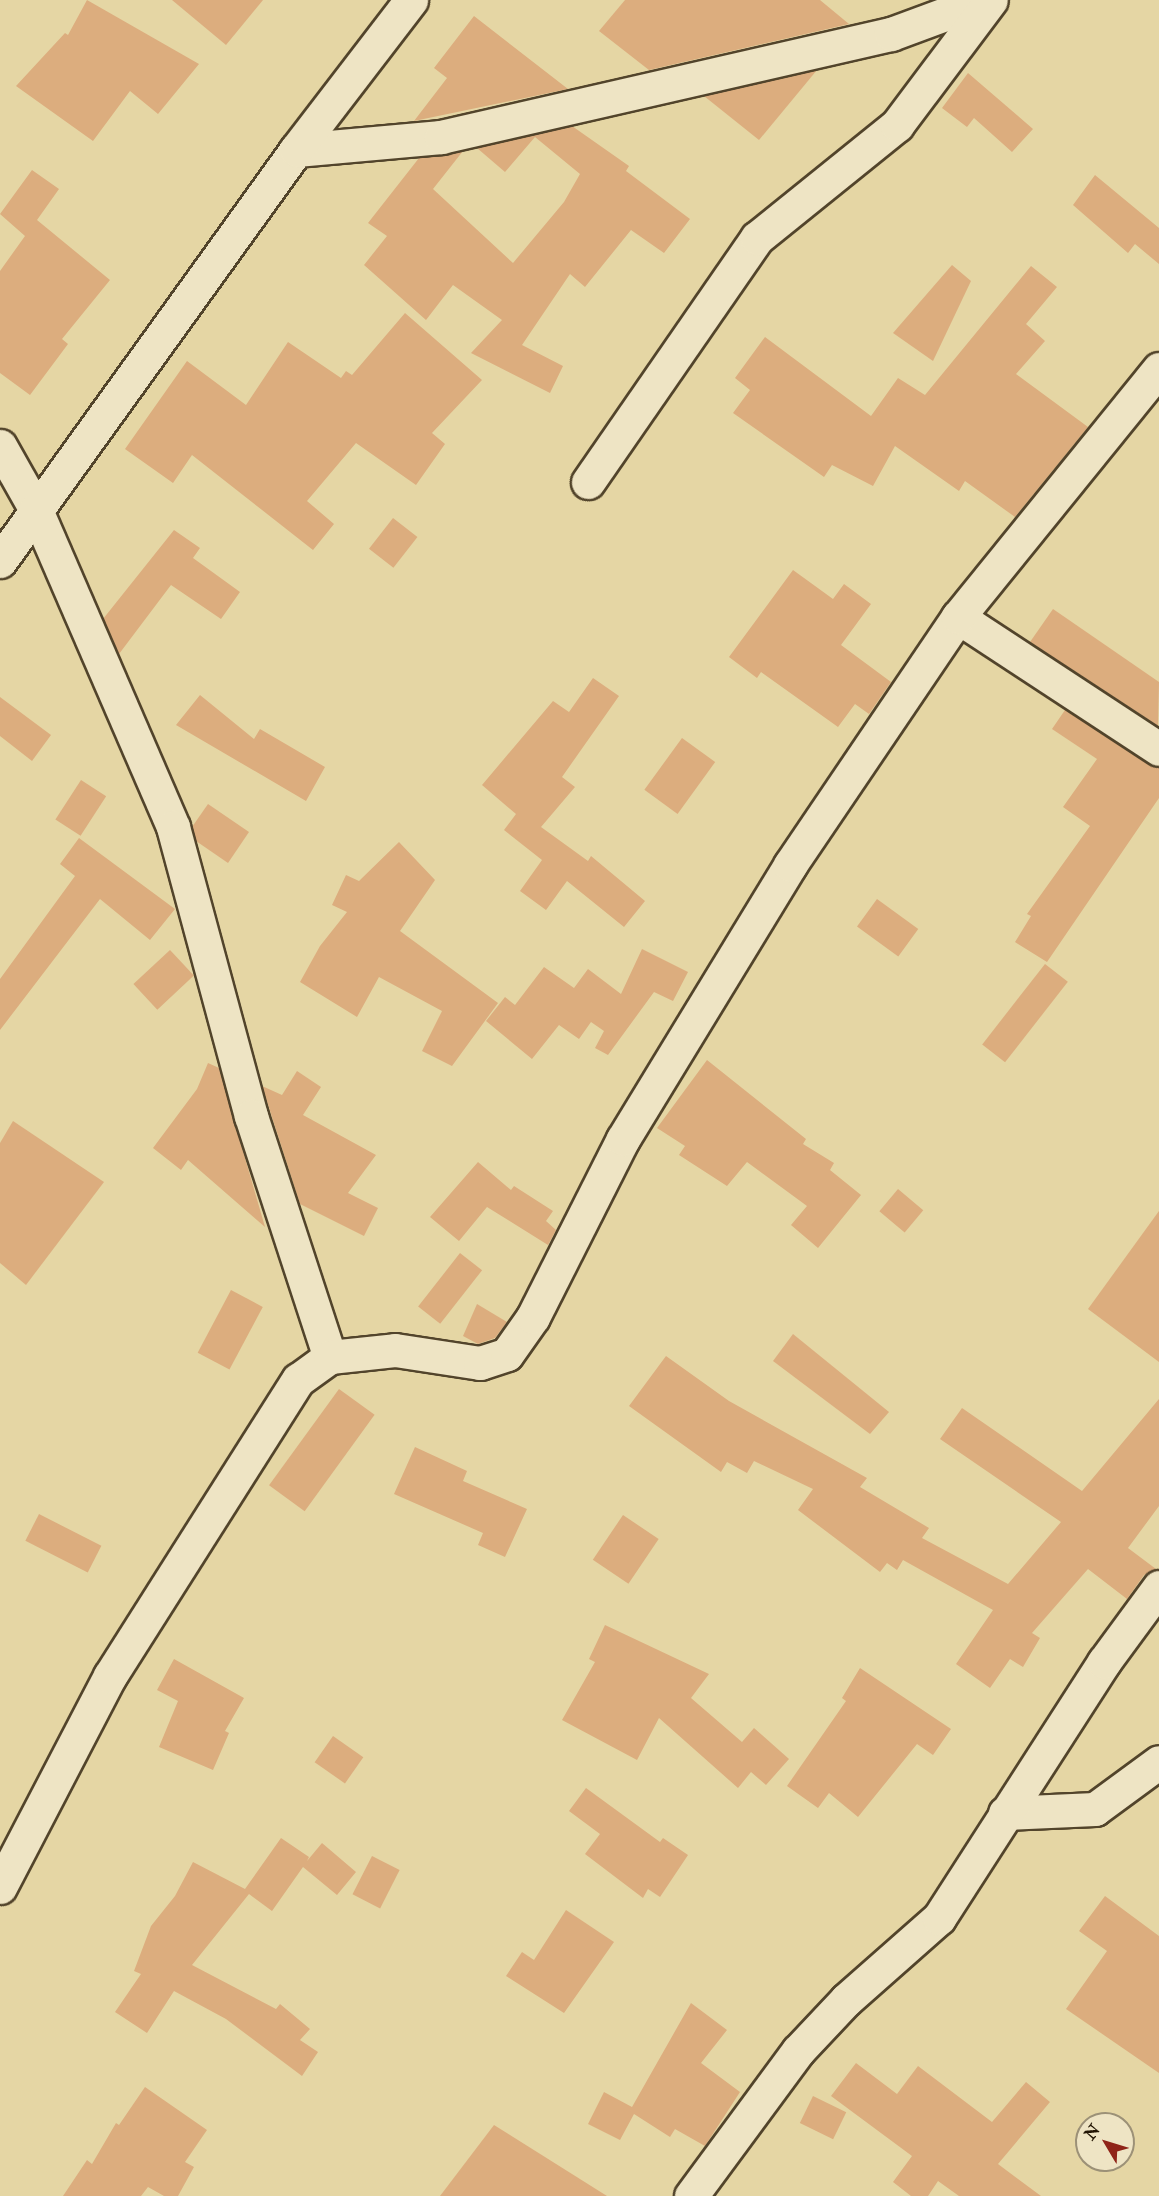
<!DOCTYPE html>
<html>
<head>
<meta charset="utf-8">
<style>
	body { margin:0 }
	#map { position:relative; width:1159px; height:2196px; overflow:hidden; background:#e5d6a4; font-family:"IM FELL Double Pica",serif }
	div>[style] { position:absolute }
	.building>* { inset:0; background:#dcad7e; transform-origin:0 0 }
	.roads { filter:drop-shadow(2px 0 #52442b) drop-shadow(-2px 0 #52442b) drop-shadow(0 2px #52442b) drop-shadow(0 -2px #52442b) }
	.minor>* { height:33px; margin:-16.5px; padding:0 16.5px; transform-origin:16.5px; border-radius:16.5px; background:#eee4c4 }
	span { translate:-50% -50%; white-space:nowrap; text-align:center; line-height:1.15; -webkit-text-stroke:4.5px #eee4c4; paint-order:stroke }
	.north { position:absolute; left:1075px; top:2112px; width:60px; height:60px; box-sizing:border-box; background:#eee4c4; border:2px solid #9c9177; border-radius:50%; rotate:308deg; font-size:16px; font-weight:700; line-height:24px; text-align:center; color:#211403 }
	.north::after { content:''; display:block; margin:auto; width:21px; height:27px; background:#8f2418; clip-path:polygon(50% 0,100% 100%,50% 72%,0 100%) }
</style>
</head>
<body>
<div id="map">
	<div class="building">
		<i style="clip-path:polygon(87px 0,199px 64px,158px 114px,130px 91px,93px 141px,16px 86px,65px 33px,68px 35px)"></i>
		<i style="clip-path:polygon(172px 0,263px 0,226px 45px)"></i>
		<i style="clip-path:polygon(625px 0,820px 0,849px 24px,649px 70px,599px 31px)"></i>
		<i style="clip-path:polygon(474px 16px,568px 89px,414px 121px,447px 78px,434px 68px)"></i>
		<i style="clip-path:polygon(817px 70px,759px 140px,704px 96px)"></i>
		<i style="clip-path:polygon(968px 73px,1033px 129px,1012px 152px,974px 118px,967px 127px,942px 108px)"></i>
		<i style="clip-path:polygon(572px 126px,629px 166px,626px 171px,690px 219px,664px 253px,631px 230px,585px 287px,570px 274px,522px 345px,563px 366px,550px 393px,471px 353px,502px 320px,453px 285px,426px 320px,364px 265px,387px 236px,368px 223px,419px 158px,463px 151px,433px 189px,513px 263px,564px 202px,580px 174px,535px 137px,505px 172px,477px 148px)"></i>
		<i style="clip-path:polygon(32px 170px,59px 189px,37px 220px,110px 280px,62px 339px,68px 344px,30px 395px,0 373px,0 271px,25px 236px,0 214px)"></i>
		<i style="clip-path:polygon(1095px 175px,1159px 228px,1159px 264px,1135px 244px,1128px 253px,1073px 205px)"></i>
		<i style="clip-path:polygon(952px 265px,971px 281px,933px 361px,893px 333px)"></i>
		<i style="clip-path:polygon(1031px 266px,1057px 287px,1026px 324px,1045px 341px,1016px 374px,1088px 427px,1015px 517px,965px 481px,959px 491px,895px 446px,873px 486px,832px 465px,824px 477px,733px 413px,750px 390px,735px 378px,765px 337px,871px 416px,898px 378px,925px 395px)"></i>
		<i style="clip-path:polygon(405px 313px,482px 380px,432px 433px,445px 444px,416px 485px,356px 443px,307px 501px,334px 524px,313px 550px,192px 455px,173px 483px,125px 449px,187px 361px,246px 405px,288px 342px,341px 378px,346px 371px,352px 375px)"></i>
		<i style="left:393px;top:518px;width:31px;height:39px;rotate:38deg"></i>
		<i style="clip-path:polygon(174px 530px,200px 548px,193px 558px,240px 592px,221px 619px,171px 585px,119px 654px,103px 619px)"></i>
		<i style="clip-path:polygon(793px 570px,833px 599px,844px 584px,871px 604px,841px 645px,891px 682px,869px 714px,855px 704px,838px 727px,761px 672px,757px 678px,729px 657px)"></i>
		<i style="clip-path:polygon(1053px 609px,1159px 682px,1158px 726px,1030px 642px)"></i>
		<i style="clip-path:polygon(593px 678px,619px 696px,562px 777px,575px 787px,541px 827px,588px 861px,591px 856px,645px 901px,624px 927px,567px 881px,546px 910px,520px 891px,542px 860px,504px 830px,516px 814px,482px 785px,553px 701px,569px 712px)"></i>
		<i style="clip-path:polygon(200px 695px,254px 739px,260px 729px,325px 767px,306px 801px,176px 725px)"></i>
		<i style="clip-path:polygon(0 697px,51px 735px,32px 761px,0 736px)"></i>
		<i style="clip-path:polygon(1065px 710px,1159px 768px,1159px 798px,1047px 962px,1015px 942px,1031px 916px,1027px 914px,1090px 826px,1063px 807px,1097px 759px,1052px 729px)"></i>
		<i style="left:682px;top:738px;width:41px;height:64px;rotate:36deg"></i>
		<i style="left:81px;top:780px;width:30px;height:47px;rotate:33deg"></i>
		<i style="clip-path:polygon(208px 804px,249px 832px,228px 863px,196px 841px,192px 827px)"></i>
		<i style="clip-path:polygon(79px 838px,175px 909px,150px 940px,100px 899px,0 1030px,0 979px,75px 876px,60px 864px)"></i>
		<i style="clip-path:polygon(399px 842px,435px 880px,400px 931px,498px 1003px,452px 1066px,422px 1051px,442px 1011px,379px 977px,357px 1017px,300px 982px,320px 946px,347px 912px,332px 905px,346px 875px,359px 881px)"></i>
		<i style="left:877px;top:899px;width:51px;height:34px;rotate:36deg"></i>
		<i style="clip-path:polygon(642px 949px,688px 972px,673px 1001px,654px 992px,608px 1055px,595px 1048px,604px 1031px,591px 1022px,579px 1039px,559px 1025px,532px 1059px,486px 1021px,505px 997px,515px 1005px,544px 967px,574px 988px,588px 969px,621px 994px)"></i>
		<i style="left:170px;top:950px;width:35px;height:50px;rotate:47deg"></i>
		<i style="left:1045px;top:964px;width:29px;height:102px;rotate:38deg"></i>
		<i style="clip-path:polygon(707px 1060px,806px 1139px,803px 1144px,834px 1163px,830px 1170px,861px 1195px,818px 1248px,791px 1225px,807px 1206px,747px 1162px,727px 1186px,679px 1155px,685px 1146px,657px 1128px)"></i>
		<i style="clip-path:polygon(208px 1063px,219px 1068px,265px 1227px,188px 1160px,181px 1170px,153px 1148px,197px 1089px)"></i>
		<i style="clip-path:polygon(297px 1071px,321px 1087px,303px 1115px,376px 1155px,348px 1193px,378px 1208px,364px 1236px,300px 1204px,262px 1086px,282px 1095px)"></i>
		<i style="clip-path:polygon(13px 1121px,104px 1182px,26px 1285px,0 1263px,0 1143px)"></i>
		<i style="clip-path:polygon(478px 1162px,511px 1190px,514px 1186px,553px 1211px,546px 1221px,556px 1230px,548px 1245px,487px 1207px,459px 1241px,430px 1217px)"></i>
		<i style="left:898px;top:1189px;width:33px;height:29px;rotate:40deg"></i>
		<i style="clip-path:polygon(1159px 1211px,1159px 1362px,1088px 1309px)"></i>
		<i style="left:460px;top:1253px;width:28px;height:68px;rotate:38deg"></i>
		<i style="left:231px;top:1290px;width:36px;height:71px;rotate:28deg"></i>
		<i style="clip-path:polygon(477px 1304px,507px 1322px,495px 1338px,478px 1344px,463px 1336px)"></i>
		<i style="clip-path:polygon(793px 1334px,889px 1412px,870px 1434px,773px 1361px)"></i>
		<i style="clip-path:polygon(666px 1356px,729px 1401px,867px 1478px,860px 1487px,929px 1528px,922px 1538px,1008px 1584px,1061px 1522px,940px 1439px,962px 1408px,1082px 1491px,1159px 1399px,1159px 1506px,1128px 1548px,1156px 1569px,1144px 1575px,1127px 1599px,1088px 1569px,1032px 1633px,1040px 1638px,1023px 1667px,1010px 1659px,990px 1688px,956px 1664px,993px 1610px,903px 1560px,897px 1570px,887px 1563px,880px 1572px,798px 1510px,813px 1489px,754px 1461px,747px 1473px,727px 1462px,721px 1472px,629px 1406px)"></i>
		<i style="left:339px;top:1389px;width:44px;height:119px;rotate:36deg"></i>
		<i style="clip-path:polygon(415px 1447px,467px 1471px,463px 1481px,527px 1509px,505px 1557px,478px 1545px,483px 1533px,394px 1494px)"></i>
		<i style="left:39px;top:1514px;width:70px;height:30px;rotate:27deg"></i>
		<i style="left:623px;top:1515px;width:43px;height:54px;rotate:34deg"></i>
		<i style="clip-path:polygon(605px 1625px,709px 1674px,691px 1698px,742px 1742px,754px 1728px,789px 1759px,766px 1785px,751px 1772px,738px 1788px,659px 1718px,637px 1760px,562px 1720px,595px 1662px,589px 1659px)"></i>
		<i style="clip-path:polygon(174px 1659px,244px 1698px,225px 1731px,229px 1733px,213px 1770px,159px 1747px,178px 1701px,157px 1690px)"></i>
		<i style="clip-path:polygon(860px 1668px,951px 1729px,933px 1755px,917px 1744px,858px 1817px,829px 1793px,818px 1808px,787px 1786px,846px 1701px,842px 1698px)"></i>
		<i style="left:333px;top:1736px;width:37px;height:32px;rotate:35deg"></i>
		<i style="clip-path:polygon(586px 1788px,660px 1842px,663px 1838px,688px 1855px,660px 1897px,648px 1889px,643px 1898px,585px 1854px,600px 1834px,569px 1811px)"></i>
		<i style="clip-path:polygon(281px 1838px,309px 1857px,307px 1861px,322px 1843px,356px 1872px,337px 1895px,303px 1867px,272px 1911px,249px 1894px,192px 1965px,276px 2009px,280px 2004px,310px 2029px,300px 2040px,318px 2052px,302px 2076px,226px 2019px,174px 1991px,147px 2033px,115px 2012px,141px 1974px,134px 1971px,151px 1926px,175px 1896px,193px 1862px,245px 1889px)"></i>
		<i style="left:372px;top:1856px;width:31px;height:43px;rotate:27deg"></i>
		<i style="clip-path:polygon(1105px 1896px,1159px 1936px,1159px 2073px,1066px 2009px,1107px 1951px,1079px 1931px)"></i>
		<i style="clip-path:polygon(566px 1910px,614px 1942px,564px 2013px,506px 1976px,522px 1952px,534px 1960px)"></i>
		<i style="clip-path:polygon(691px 2003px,727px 2030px,701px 2063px,740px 2092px,705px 2146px,675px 2129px,670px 2137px,634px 2114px,620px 2140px,588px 2124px,604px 2092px,632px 2107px)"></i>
		<i style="clip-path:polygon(856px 2063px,897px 2094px,918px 2066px,992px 2122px,1026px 2082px,1050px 2102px,998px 2164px,1041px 2196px,959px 2196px,938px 2181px,928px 2196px,911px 2196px,893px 2182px,912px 2156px,831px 2096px)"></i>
		<i style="clip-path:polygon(145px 2087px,207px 2130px,185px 2162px,194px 2167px,178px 2196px,164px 2196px,148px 2187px,141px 2196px,63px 2196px,87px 2160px,92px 2164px,116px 2123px,119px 2125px)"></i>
		<i style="left:813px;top:2096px;width:37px;height:30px;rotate:26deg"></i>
		<i style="clip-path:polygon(494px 2125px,607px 2196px,440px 2196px)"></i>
	</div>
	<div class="roads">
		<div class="minor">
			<i style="left:296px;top:150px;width:146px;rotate:-5.1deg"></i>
			<i style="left:441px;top:137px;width:462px;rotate:-12.9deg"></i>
			<i style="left:891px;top:34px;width:98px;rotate:-20.3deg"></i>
			<i style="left:0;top:446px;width:73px;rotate:60.6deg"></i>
			<i style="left:36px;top:510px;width:345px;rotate:66.6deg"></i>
			<i style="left:173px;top:827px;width:299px;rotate:74.9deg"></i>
			<i style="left:251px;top:1116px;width:254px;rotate:71.9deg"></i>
			<i style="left:588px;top:482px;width:297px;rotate:-55.3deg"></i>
			<i style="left:757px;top:238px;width:180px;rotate:-38.9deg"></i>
			<i style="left:897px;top:125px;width:156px;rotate:-53.1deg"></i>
			<i style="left:0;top:561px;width:506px;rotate:-54.24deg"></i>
			<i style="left:296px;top:150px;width:189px;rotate:-52.5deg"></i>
			<i style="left:958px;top:617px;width:240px;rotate:33.3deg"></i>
			<i style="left:1005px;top:1813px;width:90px;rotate:-2.5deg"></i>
			<i style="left:1095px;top:1809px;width:79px;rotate:-36.3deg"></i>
			<i style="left:0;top:1887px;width:238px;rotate:-62.5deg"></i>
			<i style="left:110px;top:1676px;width:351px;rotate:-57.6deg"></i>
			<i style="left:298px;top:1380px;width:39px;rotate:-36deg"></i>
			<i style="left:330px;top:1357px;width:65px;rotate:-6.1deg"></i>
			<i style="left:395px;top:1350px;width:86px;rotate:8.7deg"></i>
			<i style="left:480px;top:1363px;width:28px;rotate:-18deg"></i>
			<i style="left:507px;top:1354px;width:45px;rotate:-54.9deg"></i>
			<i style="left:533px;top:1317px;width:199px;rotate:-63.2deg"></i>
			<i style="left:623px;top:1139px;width:321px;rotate:-58.6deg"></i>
			<i style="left:790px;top:865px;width:300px;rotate:-55.9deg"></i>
			<i style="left:958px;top:617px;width:319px;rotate:-51deg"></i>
			<i style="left:691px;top:2196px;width:180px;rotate:-53.6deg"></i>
			<i style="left:798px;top:2051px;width:70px;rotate:-46.7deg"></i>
			<i style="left:846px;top:2000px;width:124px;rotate:-41.4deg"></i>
			<i style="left:939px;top:1918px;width:305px;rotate:-57.2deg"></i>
			<i style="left:1104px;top:1662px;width:93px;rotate:-53.7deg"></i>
		</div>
	</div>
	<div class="north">N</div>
</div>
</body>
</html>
